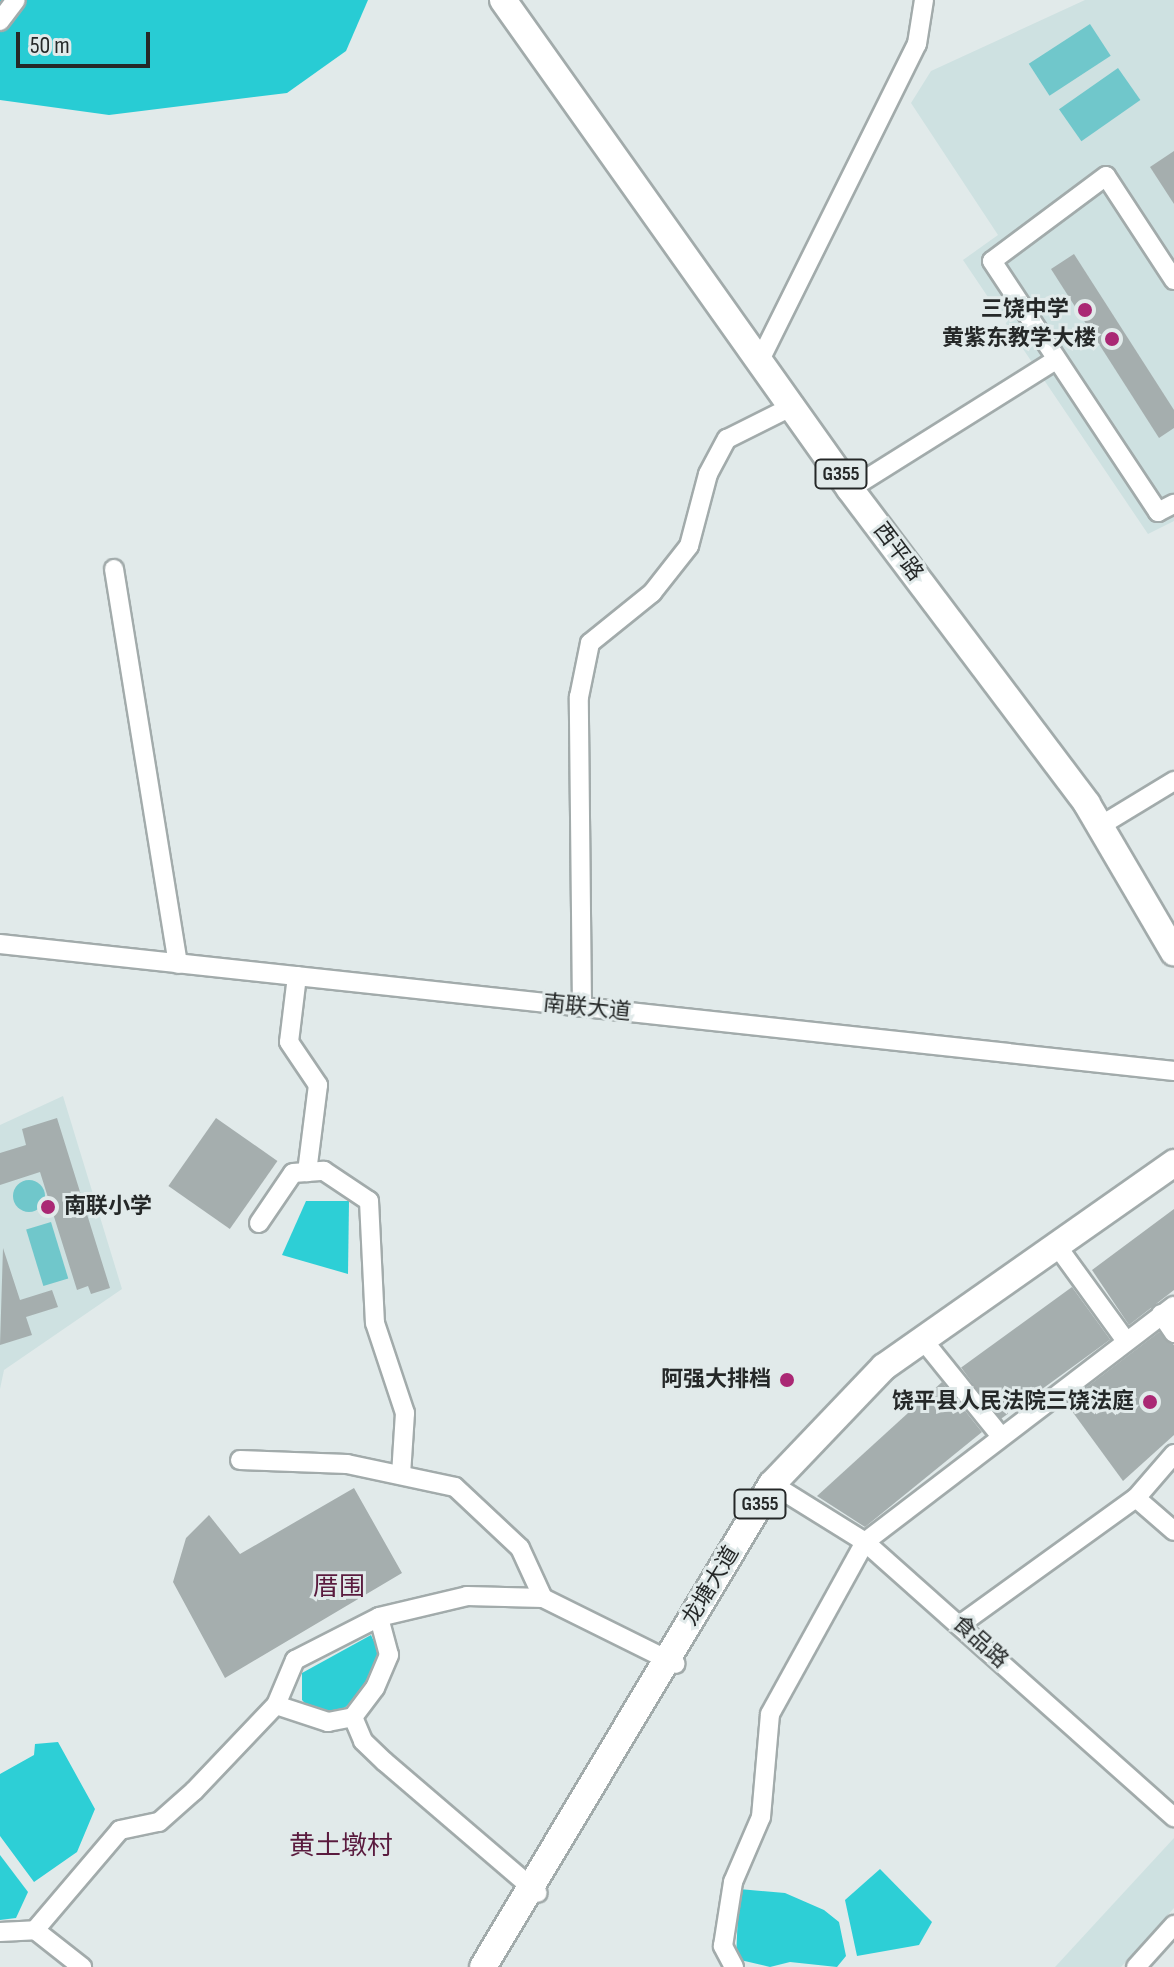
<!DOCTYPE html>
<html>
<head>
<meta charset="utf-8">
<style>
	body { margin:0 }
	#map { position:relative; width:1174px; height:1967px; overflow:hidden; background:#e1eaea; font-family:"Sofia Sans Condensed","Noto Sans SC",sans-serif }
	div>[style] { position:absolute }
	.built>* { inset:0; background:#cee1e1 }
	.green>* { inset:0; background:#70c7cb; transform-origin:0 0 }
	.round { border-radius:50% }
	.forest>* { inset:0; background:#28ccd4 }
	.water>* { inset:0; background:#2dcfd6 }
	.building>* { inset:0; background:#a5aeae; transform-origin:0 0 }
	.roads { filter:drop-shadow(2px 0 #a2abab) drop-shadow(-2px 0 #a2abab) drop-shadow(0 2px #a2abab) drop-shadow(0 -2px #a2abab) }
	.minor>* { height:18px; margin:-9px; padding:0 9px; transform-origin:9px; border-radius:9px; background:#fff }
	.highway>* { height:26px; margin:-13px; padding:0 13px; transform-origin:13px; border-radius:13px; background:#fff }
	.dots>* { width:22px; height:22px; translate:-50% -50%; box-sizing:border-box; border:4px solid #e1eaea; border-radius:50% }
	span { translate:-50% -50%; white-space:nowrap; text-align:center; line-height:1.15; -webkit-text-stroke:6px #e1eaea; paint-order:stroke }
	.shield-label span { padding:2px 6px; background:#e1eaea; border:2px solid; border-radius:6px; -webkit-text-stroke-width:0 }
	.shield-label { font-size:20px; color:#252828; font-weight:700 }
	.poi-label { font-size:22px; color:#252828; font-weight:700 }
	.right { translate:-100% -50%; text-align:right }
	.left { translate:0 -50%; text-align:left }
	.street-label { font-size:22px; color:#252828 }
	.quarter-label { font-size:26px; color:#5a1b3e }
	.scale { position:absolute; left:16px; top:32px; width:134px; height:36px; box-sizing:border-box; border:4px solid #252828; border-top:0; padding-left:10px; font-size:24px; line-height:28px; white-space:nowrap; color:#252828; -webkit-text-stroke:6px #e1eaea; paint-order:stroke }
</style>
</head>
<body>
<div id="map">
	<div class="built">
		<i style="clip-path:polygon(1085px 0,1174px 0,1174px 521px,1148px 534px,963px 260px,998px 235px,911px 103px,931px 71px)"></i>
		<i style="clip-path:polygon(63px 1096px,122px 1289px,4px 1370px,0 1389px,0 1125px)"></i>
		<i style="clip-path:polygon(1174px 1838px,1174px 1908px,1121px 1967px,1055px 1967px)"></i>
	</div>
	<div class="green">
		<i style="left:1090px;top:24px;width:38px;height:73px;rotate:57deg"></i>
		<i style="left:1118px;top:68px;width:39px;height:72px;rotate:55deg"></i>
		<i class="round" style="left:13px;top:1180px;width:32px;height:32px"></i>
		<i style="left:51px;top:1222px;width:59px;height:26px;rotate:73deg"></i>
	</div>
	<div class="forest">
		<i style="clip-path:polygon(0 0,368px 0,346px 51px,287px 93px,109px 115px,0 100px)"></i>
	</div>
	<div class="water">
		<i style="clip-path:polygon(306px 1201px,349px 1201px,348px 1274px,282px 1255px)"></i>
		<i style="clip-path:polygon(371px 1635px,381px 1657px,363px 1692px,335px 1716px,312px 1711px,302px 1700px,302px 1673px)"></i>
		<i style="clip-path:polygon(58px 1742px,95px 1809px,77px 1852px,34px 1882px,0 1836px,0 1774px,34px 1755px,35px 1744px)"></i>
		<i style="clip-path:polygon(0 1855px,28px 1892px,16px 1918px,0 1920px)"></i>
		<i style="clip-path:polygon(880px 1869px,932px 1922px,919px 1945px,857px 1956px,845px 1900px)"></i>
		<i style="clip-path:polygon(739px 1889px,785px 1893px,824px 1910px,839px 1922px,846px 1956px,837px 1967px,790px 1962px,770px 1967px,736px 1959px)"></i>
	</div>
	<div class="building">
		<i style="clip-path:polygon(1174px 151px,1174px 204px,1150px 167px)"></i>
		<i style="clip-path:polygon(1074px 254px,1174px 410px,1174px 428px,1159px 438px,1051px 269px)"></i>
		<i style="clip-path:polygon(57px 1118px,110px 1288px,91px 1294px,88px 1286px,77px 1290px,40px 1172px,0 1185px,0 1153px,26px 1145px,22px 1129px)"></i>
		<i style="left:216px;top:1118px;width:75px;height:83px;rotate:35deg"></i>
		<i style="clip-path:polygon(1174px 1209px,1174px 1290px,1129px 1325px,1092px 1270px)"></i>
		<i style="clip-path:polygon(3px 1248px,20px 1300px,52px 1290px,58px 1307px,26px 1317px,32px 1335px,0 1345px)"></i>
		<i style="left:1072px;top:1287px;width:65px;height:137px;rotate:54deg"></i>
		<i style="clip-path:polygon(1159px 1332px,1174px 1345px,1174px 1435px,1123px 1481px,1066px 1403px)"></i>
		<i style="clip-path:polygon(942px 1382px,982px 1432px,865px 1527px,817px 1496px)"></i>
		<i style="clip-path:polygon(354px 1488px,402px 1573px,225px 1678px,173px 1582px,186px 1538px,209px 1515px,240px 1554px)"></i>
	</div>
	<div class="roads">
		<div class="minor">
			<i style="left:0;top:21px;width:26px;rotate:-53deg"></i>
			<i style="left:1174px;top:280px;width:124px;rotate:-123.2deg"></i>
			<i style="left:1106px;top:176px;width:142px;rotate:143.3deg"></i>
			<i style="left:992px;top:261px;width:301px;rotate:56.5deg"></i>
			<i style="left:1158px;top:512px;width:18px;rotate:-27deg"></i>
			<i style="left:762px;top:356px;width:348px;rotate:-63.6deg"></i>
			<i style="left:917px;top:44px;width:45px;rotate:-81deg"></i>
			<i style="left:850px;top:489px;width:243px;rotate:-32.1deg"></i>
			<i style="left:114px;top:569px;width:400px;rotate:80.8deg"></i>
			<i style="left:1100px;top:826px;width:87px;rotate:-31.3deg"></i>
			<i style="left:0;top:944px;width:1181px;rotate:6.17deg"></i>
			<i style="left:297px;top:976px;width:66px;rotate:96.9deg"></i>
			<i style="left:289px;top:1042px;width:52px;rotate:56deg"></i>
			<i style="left:318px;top:1085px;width:88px;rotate:97.2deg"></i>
			<i style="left:582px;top:1007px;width:310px;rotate:-90.6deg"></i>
			<i style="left:579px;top:697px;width:55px;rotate:-78.5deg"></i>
			<i style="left:590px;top:643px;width:80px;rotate:-38.9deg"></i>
			<i style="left:652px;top:593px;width:60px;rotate:-51.8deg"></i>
			<i style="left:689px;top:546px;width:74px;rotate:-75.2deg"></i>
			<i style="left:708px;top:474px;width:40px;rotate:-62deg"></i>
			<i style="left:727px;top:439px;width:76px;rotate:-26.6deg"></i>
			<i style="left:259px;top:1223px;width:60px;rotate:-55.8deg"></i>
			<i style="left:293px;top:1173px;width:31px;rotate:-4deg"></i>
			<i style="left:324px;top:1171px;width:54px;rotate:33.7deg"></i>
			<i style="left:369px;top:1201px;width:122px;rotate:87.2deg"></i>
			<i style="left:375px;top:1323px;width:95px;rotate:71.6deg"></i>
			<i style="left:405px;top:1413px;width:62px;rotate:93.7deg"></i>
			<i style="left:1057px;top:1246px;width:117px;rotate:54deg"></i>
			<i style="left:1161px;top:1314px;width:23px;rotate:56deg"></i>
			<i style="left:923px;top:1340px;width:122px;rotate:51deg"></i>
			<i style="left:240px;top:1460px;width:107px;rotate:2.1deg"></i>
			<i style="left:347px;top:1464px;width:110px;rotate:12deg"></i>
			<i style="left:455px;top:1487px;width:89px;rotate:43.2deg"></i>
			<i style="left:520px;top:1548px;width:55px;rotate:65.3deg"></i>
			<i style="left:772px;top:1484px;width:110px;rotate:31.9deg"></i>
			<i style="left:865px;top:1542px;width:414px;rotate:41.7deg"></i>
			<i style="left:1136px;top:1498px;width:50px;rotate:41deg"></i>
			<i style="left:961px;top:1624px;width:216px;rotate:-35.8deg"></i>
			<i style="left:1136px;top:1498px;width:58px;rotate:-49.2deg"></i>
			<i style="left:276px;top:1705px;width:55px;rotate:18.1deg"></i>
			<i style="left:328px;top:1722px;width:25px;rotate:-11deg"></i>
			<i style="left:353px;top:1717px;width:36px;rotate:-53deg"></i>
			<i style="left:375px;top:1688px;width:36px;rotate:-67deg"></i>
			<i style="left:389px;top:1655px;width:39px;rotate:-105deg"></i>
			<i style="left:353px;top:1717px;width:26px;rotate:67deg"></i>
			<i style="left:363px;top:1741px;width:30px;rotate:44deg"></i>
			<i style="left:385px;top:1762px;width:201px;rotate:40.6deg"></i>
			<i style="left:35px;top:1930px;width:131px;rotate:-49.6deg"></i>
			<i style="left:120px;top:1830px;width:40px;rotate:-12deg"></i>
			<i style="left:159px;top:1822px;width:47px;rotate:-41.5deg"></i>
			<i style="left:194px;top:1791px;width:119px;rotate:-46.4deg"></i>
			<i style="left:276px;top:1705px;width:49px;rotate:-67.1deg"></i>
			<i style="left:295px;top:1660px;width:94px;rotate:-27.1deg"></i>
			<i style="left:379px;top:1617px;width:90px;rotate:-13.4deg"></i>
			<i style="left:467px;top:1596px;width:76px;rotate:1.5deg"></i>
			<i style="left:543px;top:1598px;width:148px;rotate:26.4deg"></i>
			<i style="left:0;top:1932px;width:35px;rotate:-3deg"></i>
			<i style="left:35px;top:1930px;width:60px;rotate:38.2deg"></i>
			<i style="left:734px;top:1967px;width:24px;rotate:-118deg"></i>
			<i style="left:723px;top:1946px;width:65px;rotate:-81.1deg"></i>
			<i style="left:733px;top:1882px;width:71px;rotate:-66.7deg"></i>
			<i style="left:761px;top:1817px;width:103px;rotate:-85deg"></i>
			<i style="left:770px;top:1714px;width:196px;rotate:-61.1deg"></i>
			<i style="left:865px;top:1542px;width:389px;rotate:-37.4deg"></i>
			<i style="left:1136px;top:1967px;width:57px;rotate:-47.9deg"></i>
		</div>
		<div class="highway">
			<i style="left:503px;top:0;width:600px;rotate:54.64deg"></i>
			<i style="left:850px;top:489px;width:394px;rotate:53deg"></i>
			<i style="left:1087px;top:804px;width:172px;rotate:59.6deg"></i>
			<i style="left:483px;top:1967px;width:563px;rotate:-59.11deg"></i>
			<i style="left:772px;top:1484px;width:162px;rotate:-46.3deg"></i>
			<i style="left:884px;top:1367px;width:355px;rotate:-35.1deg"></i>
		</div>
	</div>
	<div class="dots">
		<i style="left:1085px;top:310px;background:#aa2874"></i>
		<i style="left:1112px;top:339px;background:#aa2874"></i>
		<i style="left:48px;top:1207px;background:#aa2874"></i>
		<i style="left:787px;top:1380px;background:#aa2874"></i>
		<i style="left:1150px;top:1402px;background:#aa2874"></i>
	</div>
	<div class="shield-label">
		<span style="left:841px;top:474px">G355</span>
		<span style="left:760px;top:1504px">G355</span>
	</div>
	<div class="poi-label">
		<span class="right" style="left:1069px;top:310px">三饶中学</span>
		<span class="right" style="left:1096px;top:339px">黄紫东教学大楼</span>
		<span class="left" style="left:64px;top:1207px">南联小学</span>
		<span class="right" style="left:771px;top:1380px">阿强大排档</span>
		<span class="right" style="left:1134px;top:1402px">饶平县人民法院三饶法庭</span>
	</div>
	<div class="street-label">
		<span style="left:898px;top:552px;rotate:53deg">西平路</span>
		<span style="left:587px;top:1008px;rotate:6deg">南联大道</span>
		<span style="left:711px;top:1586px;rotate:-59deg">龙塘大道</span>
		<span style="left:980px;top:1642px;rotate:42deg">食品路</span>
	</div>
	<div class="quarter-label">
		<span style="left:339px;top:1588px">厝围</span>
		<span style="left:341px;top:1847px">黄土墩村</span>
	</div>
	<div class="scale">50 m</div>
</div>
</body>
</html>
